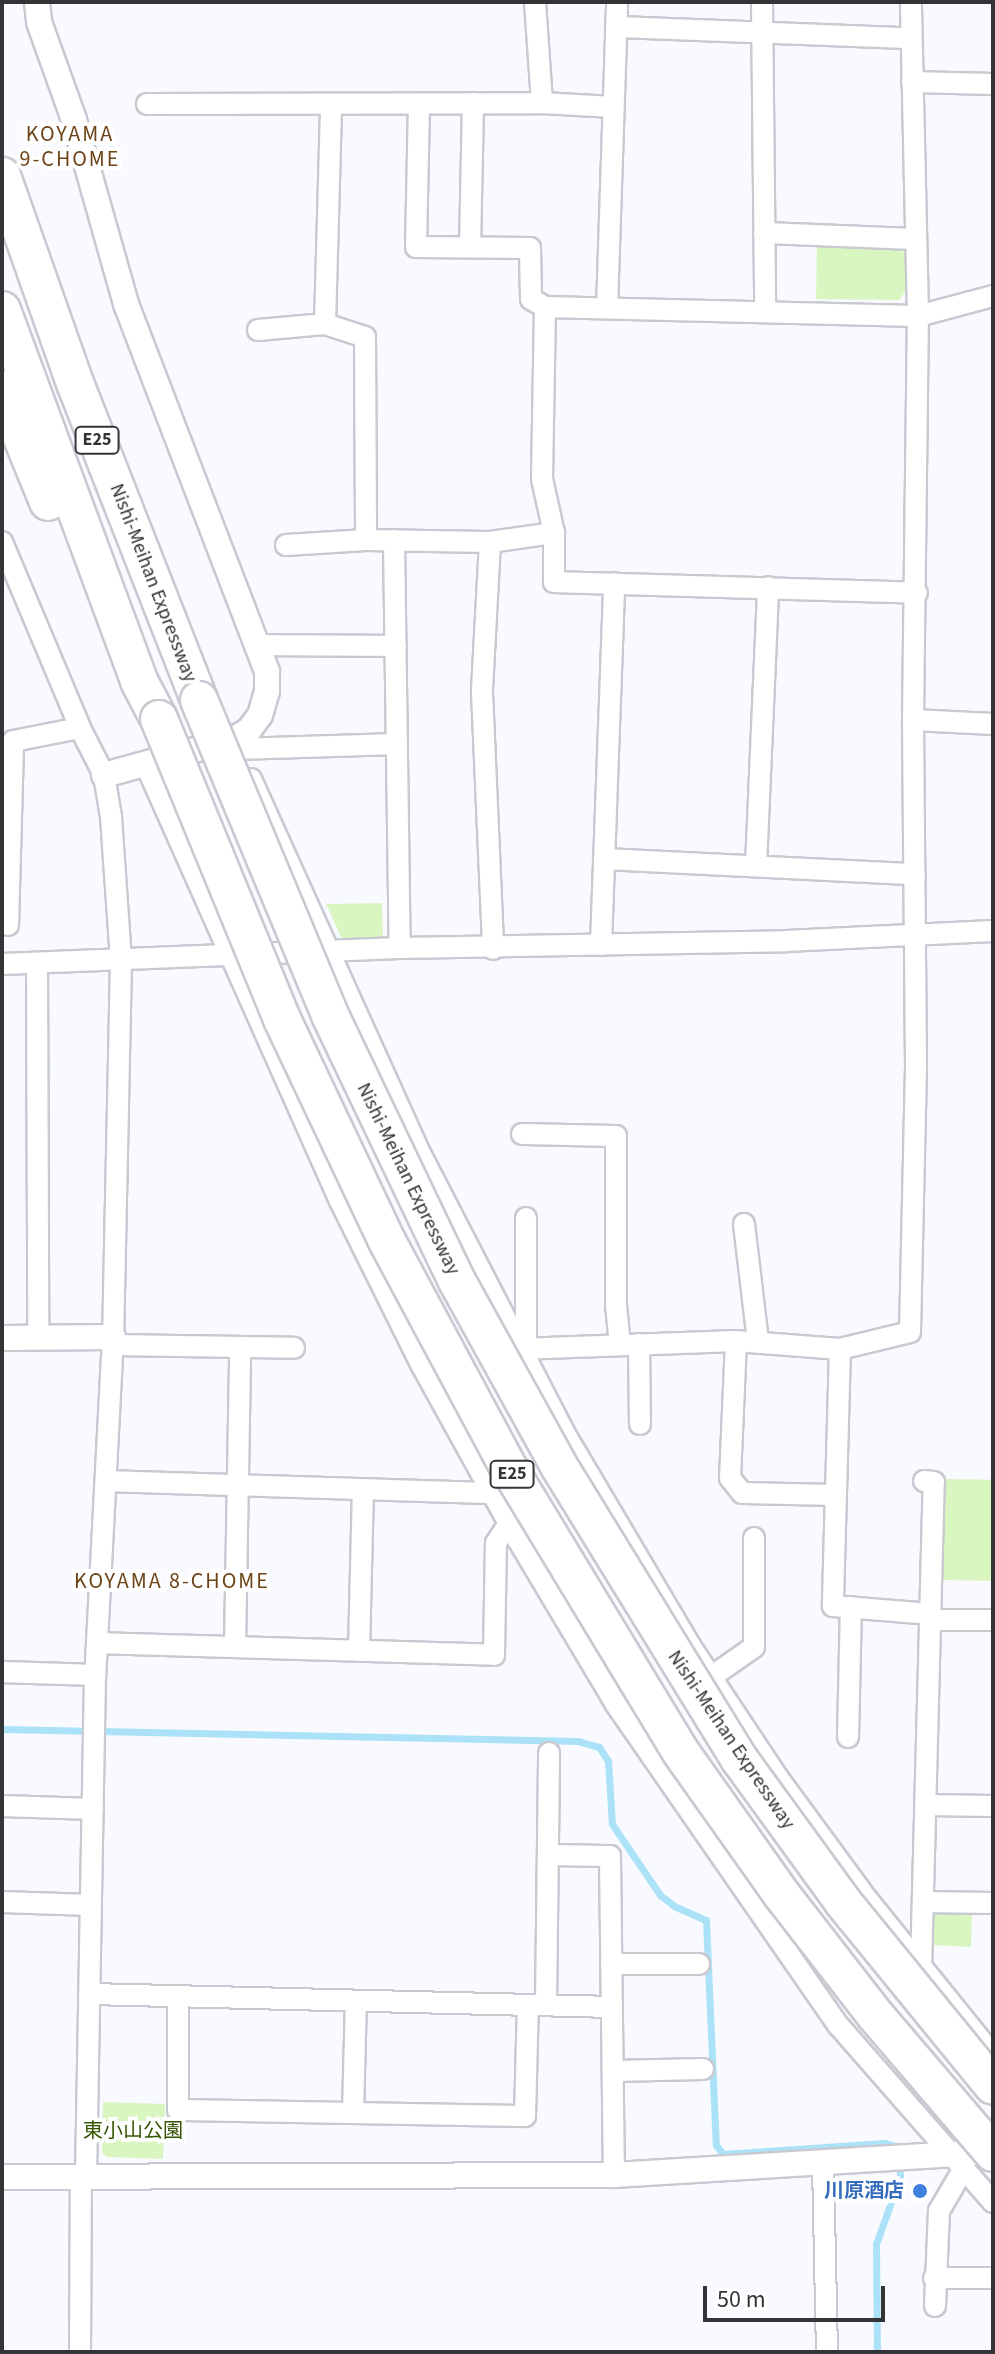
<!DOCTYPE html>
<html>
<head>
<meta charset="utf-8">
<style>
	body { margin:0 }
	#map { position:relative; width:995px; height:2354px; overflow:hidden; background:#f9faff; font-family:"Source Sans 3","Noto Sans JP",sans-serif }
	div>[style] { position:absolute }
	.green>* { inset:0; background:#d9f5c0; transform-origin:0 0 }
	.stream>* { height:7px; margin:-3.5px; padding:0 3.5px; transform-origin:3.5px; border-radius:3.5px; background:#abe2f8 }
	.roads { filter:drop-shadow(2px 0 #c8c9d1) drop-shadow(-2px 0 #c8c9d1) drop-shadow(0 2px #c8c9d1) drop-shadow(0 -2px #c8c9d1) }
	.minor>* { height:20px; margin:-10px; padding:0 10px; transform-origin:10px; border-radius:10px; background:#fff }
	.tertiary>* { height:24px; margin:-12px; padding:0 12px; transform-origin:12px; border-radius:12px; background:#fff }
	.motorway>* { height:36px; margin:-18px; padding:0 18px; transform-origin:18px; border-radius:18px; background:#fff }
	.bridges { filter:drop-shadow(2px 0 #c8c9d1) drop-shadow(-2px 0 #c8c9d1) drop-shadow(0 2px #c8c9d1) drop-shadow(0 -2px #c8c9d1) }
	.motorway-bridge>* { height:36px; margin:-18px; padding:0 18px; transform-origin:18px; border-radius:18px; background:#fff }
	.dots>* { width:22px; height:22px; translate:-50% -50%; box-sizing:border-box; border:4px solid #fff; border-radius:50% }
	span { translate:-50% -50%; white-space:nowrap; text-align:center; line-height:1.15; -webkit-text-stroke:8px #fff; paint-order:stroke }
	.shield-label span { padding:2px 6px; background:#fff; border:2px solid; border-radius:6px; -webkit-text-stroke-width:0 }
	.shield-label { font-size:18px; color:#343437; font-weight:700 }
	.street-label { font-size:20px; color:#343437 }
	.park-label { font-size:20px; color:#345402 }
	.shop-label { font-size:20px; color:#366cbe; font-weight:700 }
	.right { translate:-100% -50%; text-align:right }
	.neighbourhood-label { font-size:22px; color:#6c4418; letter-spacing:2px }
	.frame { position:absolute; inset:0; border:4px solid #343437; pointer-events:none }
	.scale { position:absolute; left:703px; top:2286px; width:182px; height:36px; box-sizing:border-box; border:4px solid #343437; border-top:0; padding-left:10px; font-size:24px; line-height:28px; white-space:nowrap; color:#343437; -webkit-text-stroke:6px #fff; paint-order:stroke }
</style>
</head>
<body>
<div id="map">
	<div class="green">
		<i style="clip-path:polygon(817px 245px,896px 247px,905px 253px,906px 291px,899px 300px,816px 299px)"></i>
		<i style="clip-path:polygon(382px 903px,383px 940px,348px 941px,341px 937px,326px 904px)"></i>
		<i style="left:944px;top:1479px;width:49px;height:101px;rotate:1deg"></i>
		<i style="clip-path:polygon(943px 1908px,972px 1910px,971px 1947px,932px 1945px,933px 1916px)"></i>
		<i style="clip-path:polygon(103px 2102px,165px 2104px,163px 2159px,107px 2157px,102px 2153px)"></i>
	</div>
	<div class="stream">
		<i style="left:2px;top:1729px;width:576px;rotate:1.19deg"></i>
		<i style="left:578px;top:1741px;width:22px;rotate:16deg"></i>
		<i style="left:599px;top:1747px;width:17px;rotate:57deg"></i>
		<i style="left:608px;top:1761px;width:63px;rotate:86.4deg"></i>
		<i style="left:612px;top:1824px;width:86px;rotate:55.9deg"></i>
		<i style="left:660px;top:1895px;width:18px;rotate:38deg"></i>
		<i style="left:674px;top:1906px;width:35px;rotate:24deg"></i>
		<i style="left:706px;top:1920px;width:225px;rotate:87.5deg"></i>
		<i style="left:716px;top:2145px;width:11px;rotate:52deg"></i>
		<i style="left:723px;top:2154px;width:162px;rotate:-3.9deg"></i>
		<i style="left:885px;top:2143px;width:14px;rotate:17deg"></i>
		<i style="left:898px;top:2147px;width:30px;rotate:86deg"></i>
		<i style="left:900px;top:2177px;width:71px;rotate:109.7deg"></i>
		<i style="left:876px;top:2244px;width:108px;rotate:89.5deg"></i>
	</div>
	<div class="roads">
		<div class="minor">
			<i style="left:535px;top:2px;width:101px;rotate:86deg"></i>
			<i style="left:762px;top:2px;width:310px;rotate:89.4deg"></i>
			<i style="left:616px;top:27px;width:293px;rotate:2.2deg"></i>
			<i style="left:912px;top:82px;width:81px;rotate:1.4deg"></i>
			<i style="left:147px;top:104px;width:395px;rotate:-0.1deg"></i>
			<i style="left:542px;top:103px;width:71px;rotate:3.2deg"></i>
			<i style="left:419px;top:104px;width:143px;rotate:91.2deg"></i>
			<i style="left:416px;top:247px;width:114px;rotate:0.5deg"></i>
			<i style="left:530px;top:248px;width:51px;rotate:88.9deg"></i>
			<i style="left:531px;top:299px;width:16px;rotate:30deg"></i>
			<i style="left:545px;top:307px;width:373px;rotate:1.4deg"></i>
			<i style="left:918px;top:316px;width:78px;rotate:-14.9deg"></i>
			<i style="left:764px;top:233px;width:151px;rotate:2.3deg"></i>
			<i style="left:470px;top:247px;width:144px;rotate:-88.8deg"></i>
			<i style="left:545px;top:307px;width:172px;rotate:91deg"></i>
			<i style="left:542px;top:479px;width:55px;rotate:77.5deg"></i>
			<i style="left:554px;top:533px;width:49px;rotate:90deg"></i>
			<i style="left:554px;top:582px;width:363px;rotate:1.7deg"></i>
			<i style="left:607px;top:308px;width:306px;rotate:-88.1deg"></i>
			<i style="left:325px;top:324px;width:220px;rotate:-88.4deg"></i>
			<i style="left:258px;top:330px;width:67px;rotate:-5.1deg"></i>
			<i style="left:325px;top:324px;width:42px;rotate:18deg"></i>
			<i style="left:365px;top:337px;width:203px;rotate:89.7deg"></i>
			<i style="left:394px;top:540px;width:408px;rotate:89.2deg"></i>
			<i style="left:2px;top:542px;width:202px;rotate:67.2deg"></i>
			<i style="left:80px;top:728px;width:53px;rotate:62.9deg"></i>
			<i style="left:104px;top:775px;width:43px;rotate:80.5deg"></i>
			<i style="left:111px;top:817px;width:144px;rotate:86deg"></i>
			<i style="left:121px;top:961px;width:376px;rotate:91.2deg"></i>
			<i style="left:113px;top:1337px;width:338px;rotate:93deg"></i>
			<i style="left:95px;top:1675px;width:501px;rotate:91.03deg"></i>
			<i style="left:490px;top:542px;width:150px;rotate:93.1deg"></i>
			<i style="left:482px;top:692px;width:257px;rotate:87.5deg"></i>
			<i style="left:286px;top:545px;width:80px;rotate:-3.6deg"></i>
			<i style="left:366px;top:540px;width:124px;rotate:0.9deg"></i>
			<i style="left:490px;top:542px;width:65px;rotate:-8deg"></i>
			<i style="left:257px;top:645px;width:139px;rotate:0.4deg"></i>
			<i style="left:913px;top:720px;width:80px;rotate:2.9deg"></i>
			<i style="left:237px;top:749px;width:160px;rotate:-1.8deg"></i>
			<i style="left:145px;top:763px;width:479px;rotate:66deg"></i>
			<i style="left:340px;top:1201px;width:184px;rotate:63.6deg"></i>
			<i style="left:422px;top:1366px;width:199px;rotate:61.1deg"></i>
			<i style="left:518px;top:1540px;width:190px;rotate:59.2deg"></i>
			<i style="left:615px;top:1703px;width:393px;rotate:55.3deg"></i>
			<i style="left:839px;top:2026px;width:234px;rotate:48.8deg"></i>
			<i style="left:251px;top:779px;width:410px;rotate:65.7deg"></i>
			<i style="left:420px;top:1153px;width:316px;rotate:62.7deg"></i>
			<i style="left:565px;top:1434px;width:247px;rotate:59.4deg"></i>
			<i style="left:691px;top:1647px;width:157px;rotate:56.4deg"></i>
			<i style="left:778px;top:1778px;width:150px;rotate:53.7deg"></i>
			<i style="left:867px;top:1899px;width:201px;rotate:51.1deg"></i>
			<i style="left:604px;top:859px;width:311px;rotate:2.8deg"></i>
			<i style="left:756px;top:866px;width:279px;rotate:-87.5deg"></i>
			<i style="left:8px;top:925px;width:184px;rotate:-88.4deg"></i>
			<i style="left:13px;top:741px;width:68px;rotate:-11deg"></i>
			<i style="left:601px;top:945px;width:362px;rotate:-87.9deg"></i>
			<i style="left:37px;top:963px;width:375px;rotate:89.8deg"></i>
			<i style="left:2px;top:964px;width:398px;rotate:-2.3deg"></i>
			<i style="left:400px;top:948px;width:386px;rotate:-1deg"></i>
			<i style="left:786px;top:941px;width:207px;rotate:-2.8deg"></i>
			<i style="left:522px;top:1134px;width:94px;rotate:1.2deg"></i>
			<i style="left:616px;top:1136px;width:169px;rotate:90deg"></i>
			<i style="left:616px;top:1305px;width:40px;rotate:84.3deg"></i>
			<i style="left:744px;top:1224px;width:119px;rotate:83.2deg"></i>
			<i style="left:736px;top:1341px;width:137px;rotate:92.5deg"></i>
			<i style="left:730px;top:1478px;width:19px;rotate:51deg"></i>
			<i style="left:742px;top:1493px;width:94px;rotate:1.2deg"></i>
			<i style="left:639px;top:1344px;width:80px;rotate:89.3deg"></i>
			<i style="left:113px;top:1345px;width:181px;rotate:0.9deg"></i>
			<i style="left:519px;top:1349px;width:217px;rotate:-2.1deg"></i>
			<i style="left:736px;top:1341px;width:104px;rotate:4.4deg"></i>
			<i style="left:840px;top:1349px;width:72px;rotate:-13.7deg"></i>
			<i style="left:910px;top:1332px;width:267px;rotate:-88.7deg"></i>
			<i style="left:916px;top:1065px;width:345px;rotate:-90.5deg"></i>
			<i style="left:913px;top:720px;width:404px;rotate:-89.3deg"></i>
			<i style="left:918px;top:316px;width:314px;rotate:-91.3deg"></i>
			<i style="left:526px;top:1349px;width:131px;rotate:-90deg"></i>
			<i style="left:840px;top:1349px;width:257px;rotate:91.6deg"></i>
			<i style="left:833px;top:1606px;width:98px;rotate:4.7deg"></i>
			<i style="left:107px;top:1481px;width:385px;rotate:1.8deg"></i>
			<i style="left:931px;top:1620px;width:62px"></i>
			<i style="left:97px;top:1643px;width:397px;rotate:1.7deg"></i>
			<i style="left:494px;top:1655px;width:112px;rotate:-89deg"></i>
			<i style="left:496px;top:1543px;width:23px;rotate:-56deg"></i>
			<i style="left:235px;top:1647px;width:300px;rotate:-89deg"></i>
			<i style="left:359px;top:1651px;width:162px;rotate:-88.6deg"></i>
			<i style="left:2px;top:1672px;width:93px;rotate:1.8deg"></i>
			<i style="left:711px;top:1677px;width:52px;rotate:-34.9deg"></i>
			<i style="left:754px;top:1647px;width:109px;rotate:-90deg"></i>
			<i style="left:848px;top:1737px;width:130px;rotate:-88.7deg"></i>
			<i style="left:926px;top:1805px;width:67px;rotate:0.9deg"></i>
			<i style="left:2px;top:1806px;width:91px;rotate:1.9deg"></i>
			<i style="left:548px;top:1855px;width:62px;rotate:0.9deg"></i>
			<i style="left:610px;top:1856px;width:319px;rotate:89.3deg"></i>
			<i style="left:2px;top:1902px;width:89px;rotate:1.9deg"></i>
			<i style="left:923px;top:1902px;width:70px;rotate:0.8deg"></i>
			<i style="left:611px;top:1964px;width:88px"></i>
			<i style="left:921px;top:1968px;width:486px;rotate:-88.5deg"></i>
			<i style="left:934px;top:1482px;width:10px;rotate:-174deg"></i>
			<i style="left:89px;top:1994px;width:523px;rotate:1.42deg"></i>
			<i style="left:178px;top:1997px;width:113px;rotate:90deg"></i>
			<i style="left:178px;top:2110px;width:347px;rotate:1deg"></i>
			<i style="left:525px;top:2116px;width:111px;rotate:-88.5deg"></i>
			<i style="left:546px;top:2005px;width:252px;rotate:-89.3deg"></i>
			<i style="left:613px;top:2071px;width:90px;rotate:-1.3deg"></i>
			<i style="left:353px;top:2113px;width:112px;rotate:-88.5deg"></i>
			<i style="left:823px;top:2163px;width:189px;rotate:88.8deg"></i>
			<i style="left:934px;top:2278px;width:59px"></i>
			<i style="left:935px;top:2306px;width:95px;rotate:-87.6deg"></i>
			<i style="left:939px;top:2211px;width:48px;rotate:-59.7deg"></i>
			<i style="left:80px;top:2352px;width:175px;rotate:-89.7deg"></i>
		</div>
		<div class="tertiary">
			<i style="left:37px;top:2px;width:20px;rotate:84deg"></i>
			<i style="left:39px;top:22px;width:104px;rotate:70.3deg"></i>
			<i style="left:74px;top:120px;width:191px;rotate:74.2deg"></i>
			<i style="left:126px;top:304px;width:394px;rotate:69deg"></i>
			<i style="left:267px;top:672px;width:19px;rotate:90deg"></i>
			<i style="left:267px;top:691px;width:25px;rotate:106deg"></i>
			<i style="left:260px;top:715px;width:19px;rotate:126deg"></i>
			<i style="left:249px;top:730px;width:17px;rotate:149deg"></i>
			<i style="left:234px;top:739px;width:135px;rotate:164.5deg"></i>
			<i style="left:2px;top:1338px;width:111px;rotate:-0.5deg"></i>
			<i style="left:2px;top:2177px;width:612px;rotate:-0.19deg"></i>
			<i style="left:614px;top:2175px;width:380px;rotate:-3.5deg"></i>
		</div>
		<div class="motorway">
			<i style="left:2px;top:176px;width:219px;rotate:70.6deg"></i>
			<i style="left:75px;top:383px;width:340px;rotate:68.6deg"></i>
			<i style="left:2px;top:310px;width:395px;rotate:69.7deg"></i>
			<i style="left:139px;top:681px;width:43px;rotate:62.2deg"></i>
			<i style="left:2px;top:389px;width:122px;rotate:67.8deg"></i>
		</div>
	</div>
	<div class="bridges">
		<div class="motorway-bridge">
			<i style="left:199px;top:700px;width:341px;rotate:67.4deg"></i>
			<i style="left:330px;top:1015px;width:295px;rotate:64.5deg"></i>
			<i style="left:457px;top:1281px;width:211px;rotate:61.1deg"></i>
			<i style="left:559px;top:1466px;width:345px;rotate:58.4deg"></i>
			<i style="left:740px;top:1760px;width:175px;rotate:54deg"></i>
			<i style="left:843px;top:1902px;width:237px;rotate:50.8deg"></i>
			<i style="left:159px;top:719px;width:324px;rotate:67.7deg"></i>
			<i style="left:282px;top:1019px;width:246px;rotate:64.7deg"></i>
			<i style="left:387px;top:1241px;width:260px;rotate:61.8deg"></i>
			<i style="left:510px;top:1470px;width:328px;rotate:58.8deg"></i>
			<i style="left:680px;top:1751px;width:176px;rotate:54.7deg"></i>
			<i style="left:782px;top:1895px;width:153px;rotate:52.2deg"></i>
			<i style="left:876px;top:2016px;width:180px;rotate:49.5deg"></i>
		</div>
	</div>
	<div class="dots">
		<i style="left:920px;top:2191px;background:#3f7fe0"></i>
	</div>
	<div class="shield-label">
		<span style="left:97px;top:440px">E25</span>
		<span style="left:512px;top:1474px">E25</span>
	</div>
	<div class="street-label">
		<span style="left:153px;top:583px;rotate:69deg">Nishi-Meihan Expressway</span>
		<span style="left:408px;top:1179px;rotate:64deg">Nishi-Meihan Expressway</span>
		<span style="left:731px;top:1740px;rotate:56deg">Nishi-Meihan Expressway</span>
	</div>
	<div class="park-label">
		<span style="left:133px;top:2131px">東小山公園</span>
	</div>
	<div class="shop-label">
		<span class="right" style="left:904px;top:2191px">川原酒店</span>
	</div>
	<div class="neighbourhood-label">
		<span style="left:70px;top:147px">KOYAMA<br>9-CHOME</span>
		<span style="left:172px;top:1582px">KOYAMA 8-CHOME</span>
	</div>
	<div class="frame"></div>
	<div class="scale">50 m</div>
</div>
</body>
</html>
